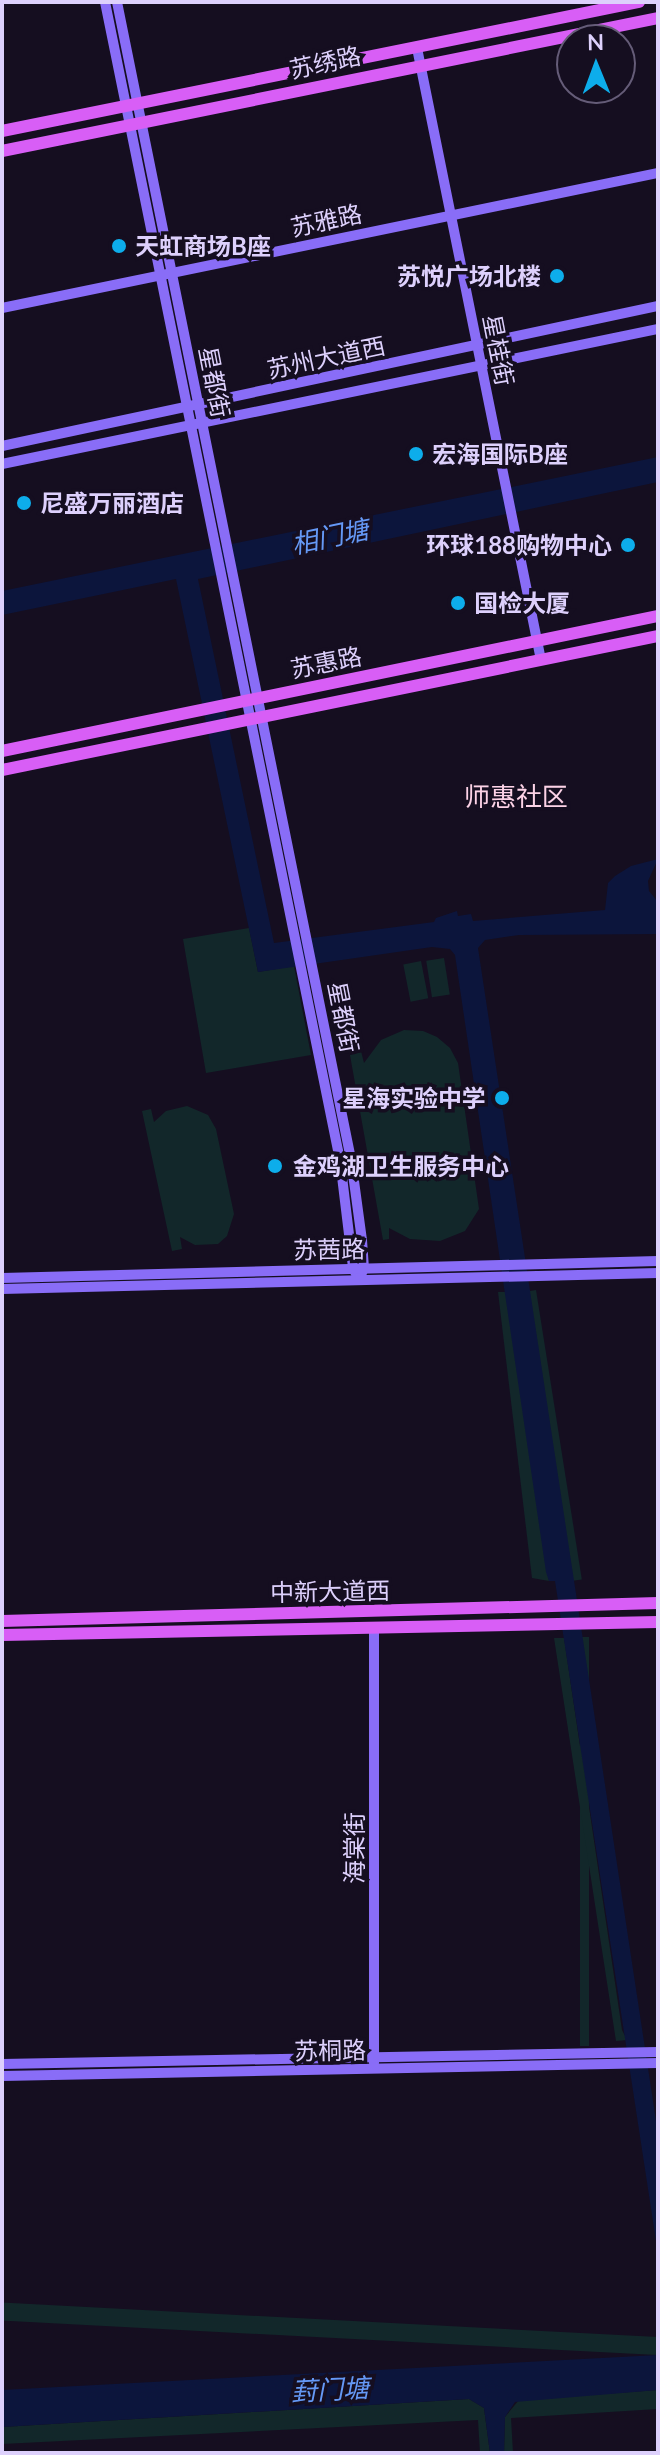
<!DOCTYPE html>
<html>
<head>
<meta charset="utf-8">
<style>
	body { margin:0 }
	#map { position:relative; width:660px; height:2455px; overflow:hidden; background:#150e20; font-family:Lato,"Noto Sans SC",sans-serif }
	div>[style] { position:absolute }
	.green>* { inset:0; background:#12272a; transform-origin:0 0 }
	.water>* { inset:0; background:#0c153c }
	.secondary>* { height:10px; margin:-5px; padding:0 5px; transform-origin:5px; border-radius:5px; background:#896df7 }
	.primary>* { height:12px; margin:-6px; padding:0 6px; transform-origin:6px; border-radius:6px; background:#d85ef6 }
	.dots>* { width:22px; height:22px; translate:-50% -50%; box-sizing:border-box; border:4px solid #150e20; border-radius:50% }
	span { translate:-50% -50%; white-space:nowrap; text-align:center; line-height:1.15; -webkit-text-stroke:7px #150e20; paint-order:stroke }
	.street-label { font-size:24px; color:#ddd0fc }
	.poi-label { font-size:24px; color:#ddd0fc; font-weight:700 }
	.left { translate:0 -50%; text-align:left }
	.right { translate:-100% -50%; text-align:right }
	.water-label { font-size:26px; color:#6599f6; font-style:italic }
	.neighbourhood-label { font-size:26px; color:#fcd2e6 }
	.frame { position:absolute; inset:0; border:4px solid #ddd0fc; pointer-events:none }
	.north { position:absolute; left:556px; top:24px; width:80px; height:80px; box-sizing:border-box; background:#150e20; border:2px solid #655c78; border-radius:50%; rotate:359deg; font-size:22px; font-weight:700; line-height:32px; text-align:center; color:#ddd0fc }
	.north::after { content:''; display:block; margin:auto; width:28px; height:36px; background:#0dadeb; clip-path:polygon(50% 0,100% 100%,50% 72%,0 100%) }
</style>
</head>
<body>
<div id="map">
	<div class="green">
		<i style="clip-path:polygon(249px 928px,258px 972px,294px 966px,311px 1055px,206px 1073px,183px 939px)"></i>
		<i style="left:444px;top:958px;width:37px;height:18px;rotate:81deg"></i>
		<i style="left:421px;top:961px;width:38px;height:18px;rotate:79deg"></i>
		<i style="clip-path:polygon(404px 1030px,423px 1031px,437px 1037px,450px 1048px,458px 1063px,479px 1209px,465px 1231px,440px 1241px,410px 1239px,389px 1228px,389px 1239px,383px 1240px,348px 1044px,359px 1043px,364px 1063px,381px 1040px)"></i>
		<i style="clip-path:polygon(187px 1106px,208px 1115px,216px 1129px,234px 1214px,227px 1236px,218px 1244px,195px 1245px,180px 1237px,182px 1249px,172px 1251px,142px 1111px,151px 1109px,154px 1122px,166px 1111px)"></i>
		<i style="left:536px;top:1290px;width:293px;height:9px;rotate:81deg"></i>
		<i style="clip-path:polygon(498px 1292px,506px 1292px,549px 1581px,532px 1578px)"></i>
		<i style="left:580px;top:1637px;width:9px;height:409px"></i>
		<i style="clip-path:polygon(554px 1638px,564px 1638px,622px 2030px,627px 2040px,616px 2041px)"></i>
		<i style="left:658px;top:2337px;width:18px;height:657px;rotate:93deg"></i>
		<i style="clip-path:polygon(658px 2390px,658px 2409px,511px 2418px,513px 2453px,504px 2453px,505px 2417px,519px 2400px)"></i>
		<i style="clip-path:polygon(469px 2399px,484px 2408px,490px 2453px,480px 2453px,478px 2420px,2px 2444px,2px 2427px)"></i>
	</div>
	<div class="water">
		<i style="clip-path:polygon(658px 457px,658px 482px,198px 579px,274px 943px,434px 922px,436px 918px,457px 911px,458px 916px,471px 914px,473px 921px,605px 910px,608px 883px,615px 876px,631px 866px,658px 859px,648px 881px,649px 891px,658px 902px,658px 934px,519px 935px,485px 940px,478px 948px,658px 2134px,658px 2254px,555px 1581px,549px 1581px,546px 1572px,455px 955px,450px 949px,432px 947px,258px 972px,176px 579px,2px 615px,2px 591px)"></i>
		<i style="clip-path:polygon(658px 2355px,658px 2390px,515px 2402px,505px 2417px,504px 2453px,490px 2453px,484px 2408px,469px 2399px,2px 2427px,2px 2390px)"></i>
	</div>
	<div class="secondary">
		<i style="left:105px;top:2px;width:1182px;rotate:78.53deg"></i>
		<i style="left:340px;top:1160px;width:109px;rotate:83.1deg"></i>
		<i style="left:353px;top:1268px;width:13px;rotate:63deg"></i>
		<i style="left:117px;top:2px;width:1180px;rotate:78.57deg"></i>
		<i style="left:351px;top:1159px;width:82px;rotate:82.3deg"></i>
		<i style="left:362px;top:1240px;width:28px;rotate:86deg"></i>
		<i style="left:364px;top:1268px;width:13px;rotate:113deg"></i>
		<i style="left:417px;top:48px;width:624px;rotate:78.55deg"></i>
		<i style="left:2px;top:308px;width:670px;rotate:-11.63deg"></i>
		<i style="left:2px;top:446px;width:671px;rotate:-12.05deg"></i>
		<i style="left:2px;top:464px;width:670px;rotate:-11.63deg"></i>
		<i style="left:2px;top:1278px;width:656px;rotate:-1.48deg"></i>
		<i style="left:2px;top:1289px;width:656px;rotate:-1.4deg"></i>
		<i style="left:374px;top:1628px;width:435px;rotate:90deg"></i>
		<i style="left:2px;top:2064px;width:656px;rotate:-1.05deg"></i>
		<i style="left:2px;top:2076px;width:656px;rotate:-1.14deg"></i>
	</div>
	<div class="primary">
		<i style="left:2px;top:131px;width:650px;rotate:-11.45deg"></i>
		<i style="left:2px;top:151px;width:669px;rotate:-11.46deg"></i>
		<i style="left:2px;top:751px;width:670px;rotate:-11.63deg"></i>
		<i style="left:2px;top:770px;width:670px;rotate:-11.54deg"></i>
		<i style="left:2px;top:1621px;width:656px;rotate:-1.57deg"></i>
		<i style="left:2px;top:1635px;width:656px;rotate:-1.14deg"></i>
	</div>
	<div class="dots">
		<i style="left:119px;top:246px;background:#0dadeb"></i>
		<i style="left:557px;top:276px;background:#0dadeb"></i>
		<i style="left:416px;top:454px;background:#0dadeb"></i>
		<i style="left:24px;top:503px;background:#0dadeb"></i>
		<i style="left:628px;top:545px;background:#0dadeb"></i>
		<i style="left:458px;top:603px;background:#0dadeb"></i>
		<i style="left:502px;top:1098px;background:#0dadeb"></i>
		<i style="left:275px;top:1166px;background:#0dadeb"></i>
	</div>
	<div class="street-label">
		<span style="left:325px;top:62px;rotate:-12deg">苏绣路</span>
		<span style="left:326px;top:220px;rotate:-12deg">苏雅路</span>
		<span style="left:499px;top:350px;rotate:79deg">星桂街</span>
		<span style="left:326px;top:357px;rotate:-12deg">苏州大道西</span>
		<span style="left:215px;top:382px;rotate:79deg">星都街</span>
		<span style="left:326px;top:662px;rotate:-11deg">苏惠路</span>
		<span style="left:344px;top:1017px;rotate:79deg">星都街</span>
		<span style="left:329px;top:1249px;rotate:-1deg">苏茜路</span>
		<span style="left:330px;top:1591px;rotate:-1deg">中新大道西</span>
		<span style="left:354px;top:1848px;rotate:-90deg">海棠街</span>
		<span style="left:330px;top:2050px;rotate:-1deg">苏桐路</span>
	</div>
	<div class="poi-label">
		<span class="left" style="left:135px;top:246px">天虹商场B座</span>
		<span class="right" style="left:541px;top:276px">苏悦广场北楼</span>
		<span class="left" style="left:432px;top:454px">宏海国际B座</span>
		<span class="left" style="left:40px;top:503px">尼盛万丽酒店</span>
		<span class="right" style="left:612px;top:545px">环球188购物中心</span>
		<span class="left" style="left:474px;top:603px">国检大厦</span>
		<span class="right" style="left:486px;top:1098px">星海实验中学</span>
		<span class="left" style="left:293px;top:1166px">金鸡湖卫生服务中心</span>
	</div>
	<div class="water-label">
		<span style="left:330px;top:537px;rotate:-12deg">相门塘</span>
		<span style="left:330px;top:2390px;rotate:-3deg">葑门塘</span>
	</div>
	<div class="neighbourhood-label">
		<span style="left:516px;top:797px">师惠社区</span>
	</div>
	<div class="frame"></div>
	<div class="north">N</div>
</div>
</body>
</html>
